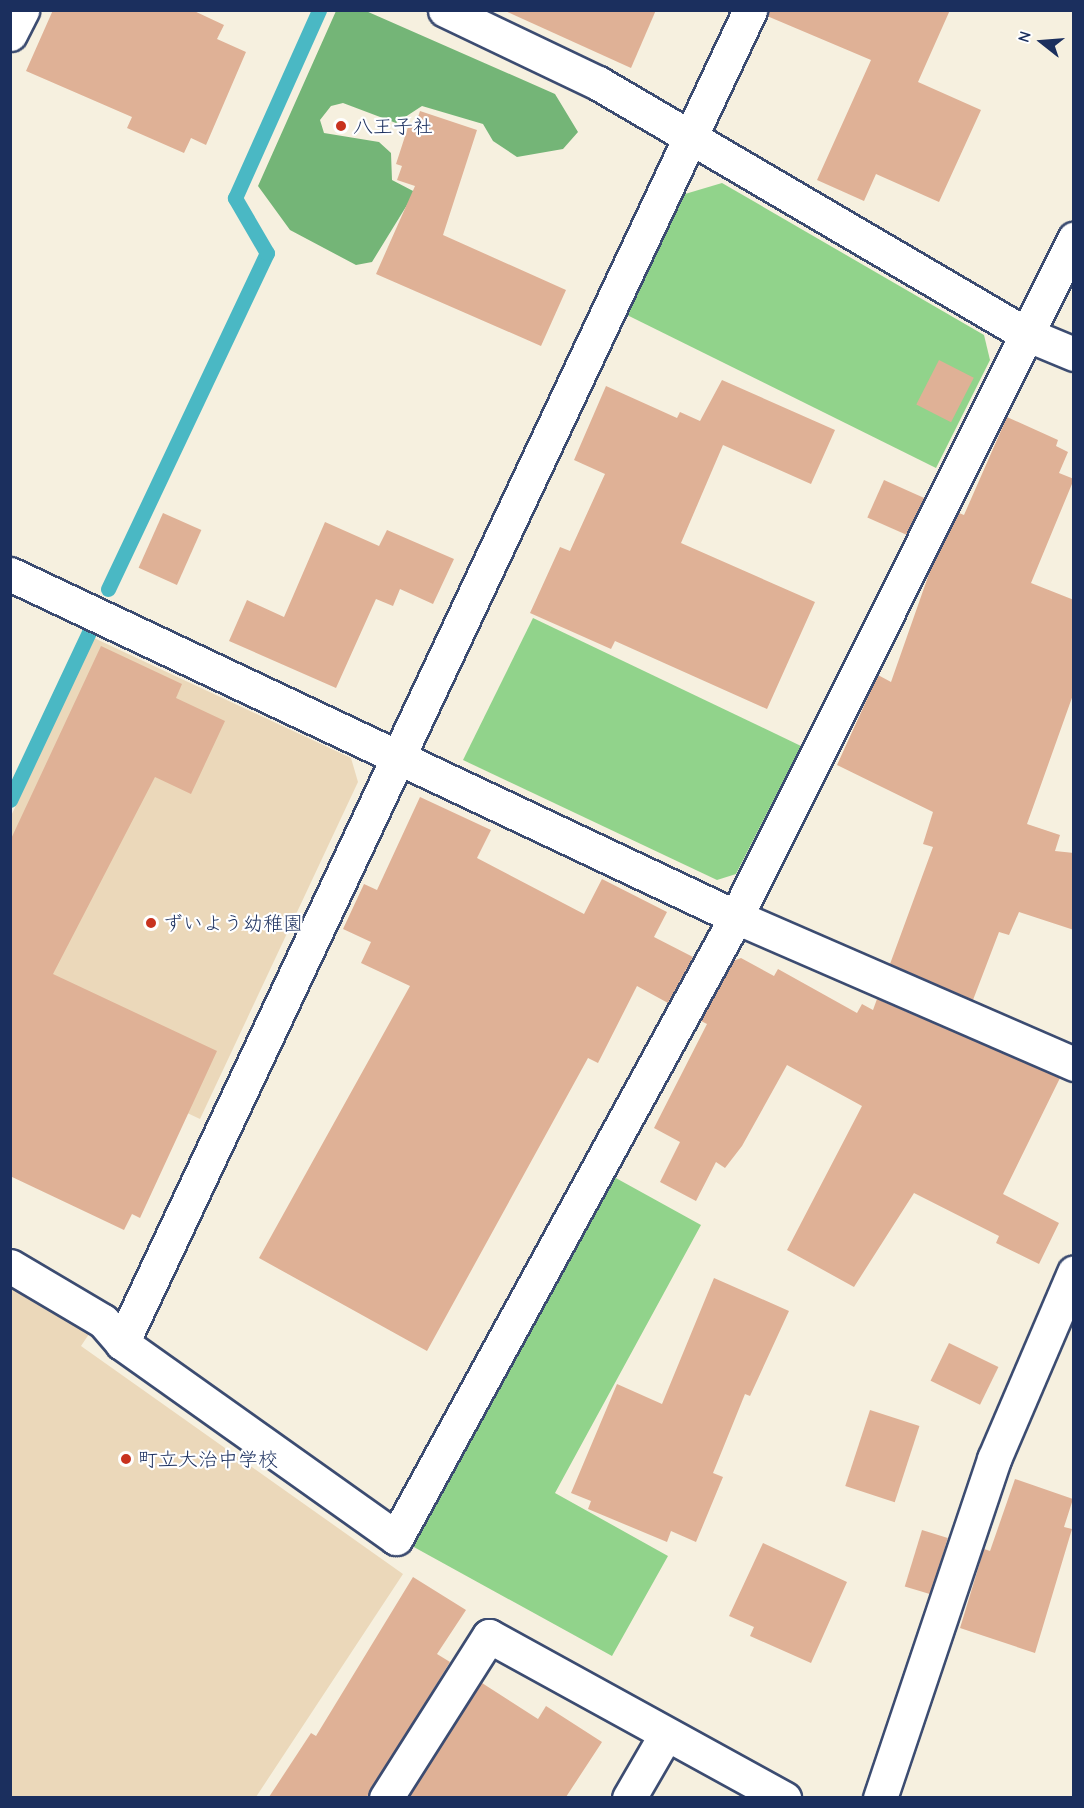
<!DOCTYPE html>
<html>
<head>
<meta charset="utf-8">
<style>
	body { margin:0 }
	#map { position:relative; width:1084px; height:1808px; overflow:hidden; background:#f6f0df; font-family:"Comic Neue","Klee One",sans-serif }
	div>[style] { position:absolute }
	.built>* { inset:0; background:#ebd8ba }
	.green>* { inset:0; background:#91d38b }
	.forest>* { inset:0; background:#74b577 }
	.stream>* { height:15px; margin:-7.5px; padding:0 7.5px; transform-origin:7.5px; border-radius:7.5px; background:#4ab8c4 }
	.building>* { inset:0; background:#dfb196; transform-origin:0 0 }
	.roads { filter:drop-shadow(2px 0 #3c4c71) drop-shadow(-2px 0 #3c4c71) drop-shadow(0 2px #3c4c71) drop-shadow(0 -2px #3c4c71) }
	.minor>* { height:33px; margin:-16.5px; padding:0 16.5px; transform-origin:16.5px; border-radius:16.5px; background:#fff }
	.dots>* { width:16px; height:16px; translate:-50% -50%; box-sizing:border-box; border:3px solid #fff; border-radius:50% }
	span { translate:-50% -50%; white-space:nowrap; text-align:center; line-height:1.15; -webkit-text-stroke:4.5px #fff; paint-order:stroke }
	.poi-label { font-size:20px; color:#1b2f5e }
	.left { translate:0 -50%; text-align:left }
	.frame { position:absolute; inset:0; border:12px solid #1b2f5e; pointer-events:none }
	.north { position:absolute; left:1012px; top:12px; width:60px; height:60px; -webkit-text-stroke:4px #fff; paint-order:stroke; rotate:287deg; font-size:16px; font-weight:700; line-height:24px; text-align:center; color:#1b2f5e }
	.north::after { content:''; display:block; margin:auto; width:21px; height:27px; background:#1b2f5e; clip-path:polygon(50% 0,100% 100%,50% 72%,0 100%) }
</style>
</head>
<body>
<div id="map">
	<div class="built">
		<i style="clip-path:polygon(94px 638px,351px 758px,358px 782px,200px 1119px,11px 1030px,11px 816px)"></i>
		<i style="clip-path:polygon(10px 1287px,89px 1334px,81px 1346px,403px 1574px,256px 1797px,11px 1797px)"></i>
	</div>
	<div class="green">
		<i style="clip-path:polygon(722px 183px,984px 335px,990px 360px,936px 468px,627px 315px,685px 194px)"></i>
		<i style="clip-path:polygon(533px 618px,801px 746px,736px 874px,717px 880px,463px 760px)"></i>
		<i style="clip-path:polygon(614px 1177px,701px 1225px,555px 1493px,668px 1556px,612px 1656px,412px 1546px)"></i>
	</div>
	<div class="forest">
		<i style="clip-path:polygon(336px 11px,366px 11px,555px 94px,578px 132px,563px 149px,517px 157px,493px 141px,483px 124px,422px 106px,396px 123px,343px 103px,331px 106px,320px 120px,324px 133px,379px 142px,391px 153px,392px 180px,415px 192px,372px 262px,356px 265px,290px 230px,258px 186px)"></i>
	</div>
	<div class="stream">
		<i style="left:108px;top:589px;width:372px;rotate:-64.7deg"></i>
		<i style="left:267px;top:253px;width:64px;rotate:-120.2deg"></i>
		<i style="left:235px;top:198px;width:206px;rotate:-65.9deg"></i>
		<i style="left:10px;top:800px;width:188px;rotate:-64.8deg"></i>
	</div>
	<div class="building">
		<i style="clip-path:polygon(53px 10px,192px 10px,224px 25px,217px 39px,246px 52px,206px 145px,191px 138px,184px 153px,127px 128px,132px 117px,26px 71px)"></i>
		<i style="clip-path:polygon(503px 10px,656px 10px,631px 68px)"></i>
		<i style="clip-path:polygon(768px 10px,950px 10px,918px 82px,981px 110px,939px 202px,876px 174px,864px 201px,817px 180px,871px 60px,767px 16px)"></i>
		<i style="clip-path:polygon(420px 111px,477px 130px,443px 235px,566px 290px,541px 346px,376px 274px,415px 186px,397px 180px,402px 166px,396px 164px,409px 124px,415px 126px)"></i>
		<i style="left:939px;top:360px;width:39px;height:50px;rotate:27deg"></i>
		<i style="clip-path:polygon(722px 380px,835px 430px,811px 484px,723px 445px,681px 543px,815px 602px,767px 709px,615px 641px,611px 649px,530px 613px,560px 547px,570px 551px,605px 474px,574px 460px,606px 386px,677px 418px,680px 412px,700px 421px)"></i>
		<i style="clip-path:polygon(1007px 417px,1058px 440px,1056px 446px,1068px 452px,1059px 473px,1074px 479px,1031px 583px,1074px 600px,1074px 692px,1027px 824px,1060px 835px,1055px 851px,1074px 853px,1074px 930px,1019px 912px,1009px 935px,999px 932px,973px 1000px,890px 964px,933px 847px,923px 844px,933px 812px,837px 765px,878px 675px,891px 682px,930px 571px,959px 513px,964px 515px)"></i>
		<i style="left:884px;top:480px;width:44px;height:41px;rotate:24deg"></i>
		<i style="left:163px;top:513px;width:42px;height:60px;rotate:24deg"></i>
		<i style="clip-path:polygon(325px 522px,379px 546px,387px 530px,454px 559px,433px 604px,400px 589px,393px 606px,376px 599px,336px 688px,229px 641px,247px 600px,284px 617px)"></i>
		<i style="clip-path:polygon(101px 646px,182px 684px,176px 698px,225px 721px,191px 794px,155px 777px,53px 974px,217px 1051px,140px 1218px,132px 1214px,124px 1230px,10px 1176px,10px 841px)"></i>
		<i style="clip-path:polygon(420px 797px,491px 830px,477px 858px,584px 914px,602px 879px,667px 912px,654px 937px,693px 957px,668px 1003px,637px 986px,598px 1063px,588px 1058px,427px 1351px,259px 1258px,410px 986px,361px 963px,371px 942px,343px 929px,364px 884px,377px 890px)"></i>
		<i style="clip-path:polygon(741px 958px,774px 976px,778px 969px,857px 1013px,862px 1004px,873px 1010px,877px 999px,1060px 1078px,1003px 1194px,1059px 1223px,1039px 1264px,996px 1243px,999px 1236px,914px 1193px,854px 1287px,787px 1250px,862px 1106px,787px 1065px,742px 1146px,725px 1168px,716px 1162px,696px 1201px,660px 1182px,680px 1142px,654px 1128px,707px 1024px,701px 1021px,733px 961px)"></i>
		<i style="clip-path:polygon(714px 1278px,789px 1311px,750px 1396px,745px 1394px,713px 1473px,723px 1477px,696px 1542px,671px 1531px,667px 1542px,588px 1509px,591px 1501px,571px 1493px,617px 1384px,662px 1404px)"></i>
		<i style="left:949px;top:1343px;width:55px;height:42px;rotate:26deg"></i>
		<i style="left:870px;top:1410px;width:52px;height:80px;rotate:18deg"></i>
		<i style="clip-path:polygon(1015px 1479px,1073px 1499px,1064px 1527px,1072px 1529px,1035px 1653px,960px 1628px,984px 1549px,990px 1551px)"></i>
		<i style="left:922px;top:1530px;width:27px;height:59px;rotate:17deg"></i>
		<i style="clip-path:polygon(763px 1543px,847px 1582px,811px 1663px,750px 1636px,754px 1627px,729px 1616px)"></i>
		<i style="clip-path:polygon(413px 1577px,466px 1610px,437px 1654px,450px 1662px,367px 1797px,269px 1797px,311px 1733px,316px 1736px)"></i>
		<i style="clip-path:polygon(482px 1683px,538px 1719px,546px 1706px,602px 1742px,566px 1797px,409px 1797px)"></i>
	</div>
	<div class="roads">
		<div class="minor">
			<i style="left:445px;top:10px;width:170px;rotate:25.5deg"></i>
			<i style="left:598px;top:83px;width:496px;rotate:30.4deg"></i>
			<i style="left:1026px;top:334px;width:52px;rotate:22.6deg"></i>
			<i style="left:10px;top:34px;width:27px;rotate:-63deg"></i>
			<i style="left:10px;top:574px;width:803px;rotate:25.29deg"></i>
			<i style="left:736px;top:917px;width:369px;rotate:23.5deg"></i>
			<i style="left:10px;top:1266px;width:108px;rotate:30.6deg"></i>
			<i style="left:103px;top:1321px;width:29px;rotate:49deg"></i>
			<i style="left:122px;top:1343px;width:336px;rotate:35.4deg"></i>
			<i style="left:396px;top:1538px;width:708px;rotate:-61.3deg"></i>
			<i style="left:736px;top:917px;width:758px;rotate:-63.5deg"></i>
			<i style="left:122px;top:1343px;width:1474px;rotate:-64.77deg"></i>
			<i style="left:386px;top:1798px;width:192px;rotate:-57.6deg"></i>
			<i style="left:489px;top:1636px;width:337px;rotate:28.8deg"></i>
			<i style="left:629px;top:1798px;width:72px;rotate:-59.9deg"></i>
			<i style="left:880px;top:1798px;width:358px;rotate:-71.4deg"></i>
			<i style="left:994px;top:1459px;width:203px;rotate:-66.8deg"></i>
		</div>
	</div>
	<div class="dots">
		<i style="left:341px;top:126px;background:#c8321e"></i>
		<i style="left:151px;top:923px;background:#c8321e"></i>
		<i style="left:126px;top:1459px;background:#c8321e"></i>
	</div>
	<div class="poi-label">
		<span class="left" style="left:353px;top:126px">八王子社</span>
		<span class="left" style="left:163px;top:923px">ずいよう幼稚園</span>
		<span class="left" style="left:138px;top:1459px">町立大治中学校</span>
	</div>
	<div class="frame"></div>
	<div class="north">N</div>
</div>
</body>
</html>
